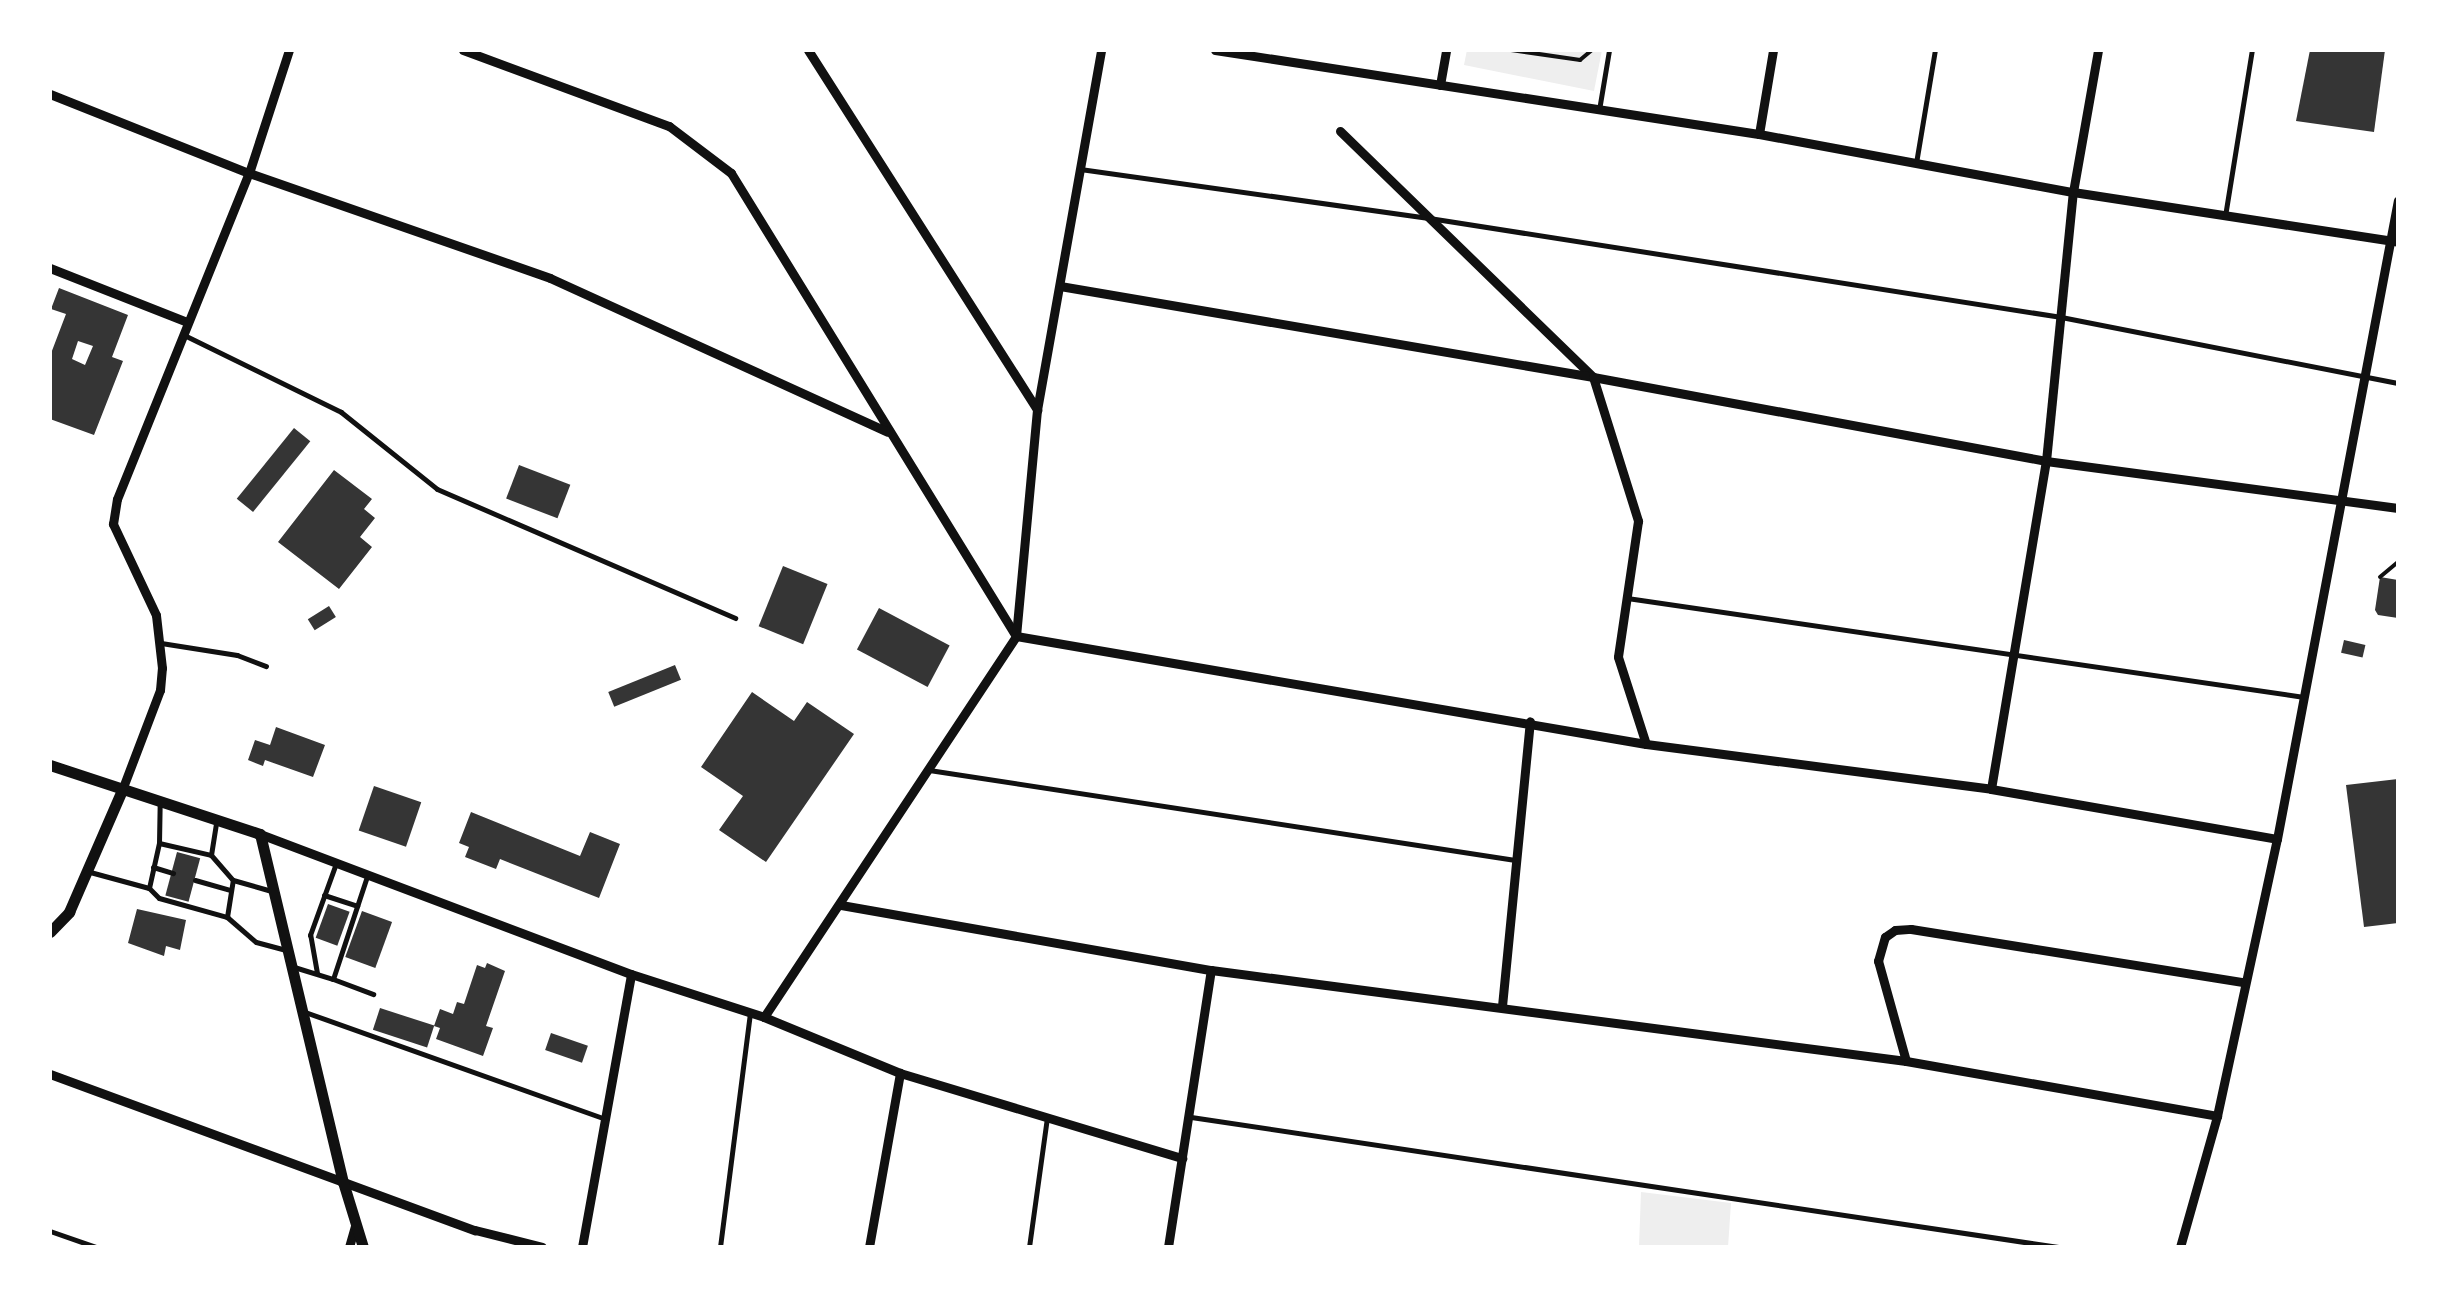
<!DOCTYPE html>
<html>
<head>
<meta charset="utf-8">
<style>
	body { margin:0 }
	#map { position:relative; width:2448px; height:1297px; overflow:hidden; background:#fff; font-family:"Archivo Narrow",sans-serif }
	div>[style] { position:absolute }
	.green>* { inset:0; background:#eee }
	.building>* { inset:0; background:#353535; transform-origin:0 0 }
	.path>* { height:4px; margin:-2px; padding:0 2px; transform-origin:2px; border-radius:2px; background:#111 }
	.service>* { height:5px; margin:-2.5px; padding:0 2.5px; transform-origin:2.5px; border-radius:2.5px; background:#111 }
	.minor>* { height:9px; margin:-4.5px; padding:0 4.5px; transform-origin:4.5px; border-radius:4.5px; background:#111 }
	.tertiary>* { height:11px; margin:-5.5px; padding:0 5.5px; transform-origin:5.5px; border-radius:5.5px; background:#111 }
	span { translate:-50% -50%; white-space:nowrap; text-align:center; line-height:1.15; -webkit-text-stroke:8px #fff; paint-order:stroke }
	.frame { position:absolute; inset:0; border:52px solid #fff; pointer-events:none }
</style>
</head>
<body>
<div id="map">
	<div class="green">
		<i style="clip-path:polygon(1467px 50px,1602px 50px,1594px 91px,1464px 65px)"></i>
		<i style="clip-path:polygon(1641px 1192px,1731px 1203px,1728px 1247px,1639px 1247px)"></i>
	</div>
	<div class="building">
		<i style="clip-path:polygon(2310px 50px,2385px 50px,2374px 132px,2296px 121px)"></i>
		<i style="clip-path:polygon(evenodd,59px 288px,128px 315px,112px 357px,123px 361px,94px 435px,50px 419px,50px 356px,66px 314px,51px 309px,59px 288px,78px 341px,93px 346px,85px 365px,72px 359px,78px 341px)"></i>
		<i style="left:294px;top:428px;width:21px;height:91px;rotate:39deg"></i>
		<i style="left:519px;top:465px;width:55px;height:36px;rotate:21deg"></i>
		<i style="clip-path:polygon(334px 470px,372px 499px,364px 509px,375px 518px,360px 537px,372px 547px,339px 589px,278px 542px)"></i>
		<i style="left:783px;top:566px;width:48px;height:65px;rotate:22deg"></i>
		<i style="clip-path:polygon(2380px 577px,2398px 580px,2398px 618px,2378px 615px,2375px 610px)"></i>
		<i style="left:329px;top:606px;width:13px;height:25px;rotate:58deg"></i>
		<i style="left:879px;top:608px;width:80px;height:47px;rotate:28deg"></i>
		<i style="left:2344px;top:640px;width:22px;height:13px;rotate:13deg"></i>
		<i style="left:675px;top:665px;width:16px;height:72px;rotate:68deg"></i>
		<i style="clip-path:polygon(752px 692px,794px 721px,807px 702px,854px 734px,766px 862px,719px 830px,743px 796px,701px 767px)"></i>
		<i style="clip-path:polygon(276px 727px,325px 745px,313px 777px,265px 760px,263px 766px,248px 760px,255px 740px,270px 745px)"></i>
		<i style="clip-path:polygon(2398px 779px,2398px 923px,2364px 927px,2346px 785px)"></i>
		<i style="left:374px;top:786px;width:50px;height:47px;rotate:19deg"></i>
		<i style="clip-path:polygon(471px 812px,580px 856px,590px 832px,620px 844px,599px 898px,500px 859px,496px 869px,465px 857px,469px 847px,459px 843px)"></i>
		<i style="left:177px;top:852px;width:24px;height:45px;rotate:15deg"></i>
		<i style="left:328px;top:904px;width:23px;height:36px;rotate:20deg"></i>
		<i style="clip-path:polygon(137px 909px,186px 920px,180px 950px,166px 946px,164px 956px,128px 943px)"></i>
		<i style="left:362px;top:911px;width:32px;height:49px;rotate:20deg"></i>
		<i style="clip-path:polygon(487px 963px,505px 971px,486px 1026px,493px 1028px,483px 1056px,436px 1039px,440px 1028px,434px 1026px,440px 1009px,453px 1014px,457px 1002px,464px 1004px,477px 965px,485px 968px)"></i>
		<i style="left:380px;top:1008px;width:57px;height:23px;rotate:18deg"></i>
		<i style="left:551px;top:1033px;width:39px;height:18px;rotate:19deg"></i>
	</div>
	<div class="path">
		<i style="left:1511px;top:50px;width:70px;rotate:8.2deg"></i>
		<i style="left:1580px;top:60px;width:16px;rotate:-40deg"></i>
		<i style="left:2380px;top:577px;width:23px;rotate:-40deg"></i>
	</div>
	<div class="service">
		<i style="left:1599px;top:110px;width:61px;rotate:-80.5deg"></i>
		<i style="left:1916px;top:163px;width:115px;rotate:-80.5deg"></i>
		<i style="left:1080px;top:169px;width:352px;rotate:8deg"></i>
		<i style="left:1429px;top:218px;width:640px;rotate:8.9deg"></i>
		<i style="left:2061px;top:317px;width:343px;rotate:11.1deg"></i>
		<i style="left:2225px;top:216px;width:168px;rotate:-80.8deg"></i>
		<i style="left:184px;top:335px;width:175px;rotate:26.1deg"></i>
		<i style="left:341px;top:412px;width:123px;rotate:38.7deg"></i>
		<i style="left:437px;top:489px;width:325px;rotate:23.4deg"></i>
		<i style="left:1627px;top:598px;width:684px;rotate:8.32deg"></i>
		<i style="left:161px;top:643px;width:77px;rotate:9deg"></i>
		<i style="left:237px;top:655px;width:31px;rotate:21deg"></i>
		<i style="left:929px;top:770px;width:593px;rotate:8.73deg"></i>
		<i style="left:159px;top:843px;width:53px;rotate:13deg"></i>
		<i style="left:211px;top:855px;width:33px;rotate:49deg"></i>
		<i style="left:211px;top:855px;width:32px;rotate:-81deg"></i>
		<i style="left:153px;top:867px;width:21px;rotate:17deg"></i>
		<i style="left:90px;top:872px;width:61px;rotate:15.2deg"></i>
		<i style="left:149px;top:888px;width:14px;rotate:45deg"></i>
		<i style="left:159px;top:898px;width:71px;rotate:15.6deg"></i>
		<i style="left:227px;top:917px;width:38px;rotate:41deg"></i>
		<i style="left:256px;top:942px;width:30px;rotate:15deg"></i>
		<i style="left:195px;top:880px;width:37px;rotate:16deg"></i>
		<i style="left:149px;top:888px;width:46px;rotate:-77.5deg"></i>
		<i style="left:159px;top:843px;width:39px;rotate:-89deg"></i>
		<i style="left:324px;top:895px;width:35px;rotate:18deg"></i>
		<i style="left:227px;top:917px;width:37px;rotate:-81deg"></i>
		<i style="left:233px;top:880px;width:40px;rotate:16deg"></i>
		<i style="left:294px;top:967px;width:41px;rotate:17.1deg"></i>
		<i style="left:333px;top:979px;width:108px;rotate:-71.7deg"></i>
		<i style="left:317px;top:973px;width:39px;rotate:-100deg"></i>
		<i style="left:310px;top:935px;width:77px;rotate:-70.1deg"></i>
		<i style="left:333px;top:979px;width:43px;rotate:20.6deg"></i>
		<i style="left:305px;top:1012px;width:319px;rotate:19.6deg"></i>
		<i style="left:1191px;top:1117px;width:877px;rotate:8.53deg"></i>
		<i style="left:50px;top:1231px;width:49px;rotate:19.2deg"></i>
		<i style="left:720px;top:1247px;width:236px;rotate:-82.7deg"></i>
		<i style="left:1029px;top:1247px;width:131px;rotate:-82.1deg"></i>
	</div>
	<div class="minor">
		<i style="left:463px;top:50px;width:220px;rotate:20.3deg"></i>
		<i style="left:669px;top:126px;width:78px;rotate:37.2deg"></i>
		<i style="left:731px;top:173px;width:544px;rotate:58.39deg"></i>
		<i style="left:1016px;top:636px;width:639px;rotate:9.73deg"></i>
		<i style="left:1646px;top:744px;width:348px;rotate:7.4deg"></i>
		<i style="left:1991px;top:789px;width:290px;rotate:9.9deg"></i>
		<i style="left:808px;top:50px;width:427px;rotate:57.5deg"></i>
		<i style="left:1215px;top:50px;width:550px;rotate:8.78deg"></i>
		<i style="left:1759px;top:134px;width:319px;rotate:10.5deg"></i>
		<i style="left:2073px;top:192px;width:329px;rotate:8.7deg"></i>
		<i style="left:1440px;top:85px;width:36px;rotate:-80deg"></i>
		<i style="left:50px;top:94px;width:214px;rotate:21.7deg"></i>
		<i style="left:249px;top:173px;width:319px;rotate:19.2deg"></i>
		<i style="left:550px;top:278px;width:371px;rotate:24.5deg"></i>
		<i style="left:1340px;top:131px;width:353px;rotate:44.2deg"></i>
		<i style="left:1593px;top:377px;width:151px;rotate:72.6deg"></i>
		<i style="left:1638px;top:521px;width:137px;rotate:98.4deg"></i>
		<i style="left:1618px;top:657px;width:91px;rotate:72.2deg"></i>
		<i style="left:1759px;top:134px;width:85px;rotate:-80.5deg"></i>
		<i style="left:50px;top:268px;width:147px;rotate:21.5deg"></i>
		<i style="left:1060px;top:286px;width:541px;rotate:9.69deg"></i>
		<i style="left:1593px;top:377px;width:461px;rotate:10.5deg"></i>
		<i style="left:2046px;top:461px;width:355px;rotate:7.6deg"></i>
		<i style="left:1991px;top:789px;width:333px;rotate:-80.5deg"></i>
		<i style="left:2046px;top:461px;width:270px;rotate:-84.3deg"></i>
		<i style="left:2073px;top:192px;width:144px;rotate:-80deg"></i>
		<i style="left:122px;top:790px;width:107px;rotate:-69.2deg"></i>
		<i style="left:160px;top:690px;width:22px;rotate:-85deg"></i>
		<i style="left:162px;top:668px;width:53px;rotate:-96.5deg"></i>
		<i style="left:156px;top:615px;width:101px;rotate:-115.3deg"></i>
		<i style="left:113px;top:524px;width:25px;rotate:-81deg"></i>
		<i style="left:117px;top:499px;width:352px;rotate:-68deg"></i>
		<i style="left:249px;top:173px;width:129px;rotate:-72deg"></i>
		<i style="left:260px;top:834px;width:397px;rotate:20.7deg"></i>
		<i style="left:631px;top:974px;width:140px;rotate:17.9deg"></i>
		<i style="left:764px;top:1017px;width:147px;rotate:22.4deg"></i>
		<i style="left:900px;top:1073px;width:295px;rotate:16.8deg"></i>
		<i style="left:841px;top:905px;width:376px;rotate:10deg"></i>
		<i style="left:1211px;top:970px;width:701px;rotate:7.46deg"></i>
		<i style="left:1906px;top:1061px;width:316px;rotate:10deg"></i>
		<i style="left:1502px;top:1006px;width:286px;rotate:-84.4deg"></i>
		<i style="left:764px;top:1017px;width:457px;rotate:-56.5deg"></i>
		<i style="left:1016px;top:636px;width:227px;rotate:-84.7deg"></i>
		<i style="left:1037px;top:410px;width:366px;rotate:-79.9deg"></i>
		<i style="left:1906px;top:1061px;width:104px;rotate:-105.6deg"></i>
		<i style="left:1878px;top:961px;width:25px;rotate:-74deg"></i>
		<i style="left:1885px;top:937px;width:12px;rotate:-35deg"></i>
		<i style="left:1895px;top:930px;width:16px;rotate:-4deg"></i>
		<i style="left:1911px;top:929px;width:336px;rotate:9.1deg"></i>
		<i style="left:50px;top:1074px;width:453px;rotate:20.2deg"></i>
		<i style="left:475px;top:1230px;width:69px;rotate:14.2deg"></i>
		<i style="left:349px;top:1247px;width:22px;rotate:-74deg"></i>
		<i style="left:582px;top:1247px;width:277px;rotate:-79.8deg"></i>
		<i style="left:869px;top:1247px;width:177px;rotate:-79.9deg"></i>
		<i style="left:1168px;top:1247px;width:280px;rotate:-81.2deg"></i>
		<i style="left:2180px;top:1247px;width:136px;rotate:-74.2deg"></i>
		<i style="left:2217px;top:1116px;width:283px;rotate:-77.8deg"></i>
		<i style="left:2277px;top:839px;width:650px;rotate:-79.28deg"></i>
	</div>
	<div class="tertiary">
		<i style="left:50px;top:765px;width:221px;rotate:18.2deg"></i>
		<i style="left:260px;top:834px;width:358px;rotate:76.6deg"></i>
		<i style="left:343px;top:1182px;width:68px;rotate:72.9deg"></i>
		<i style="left:50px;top:932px;width:28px;rotate:-46deg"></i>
		<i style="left:69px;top:912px;width:133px;rotate:-66.5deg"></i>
	</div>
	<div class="frame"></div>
</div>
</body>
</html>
